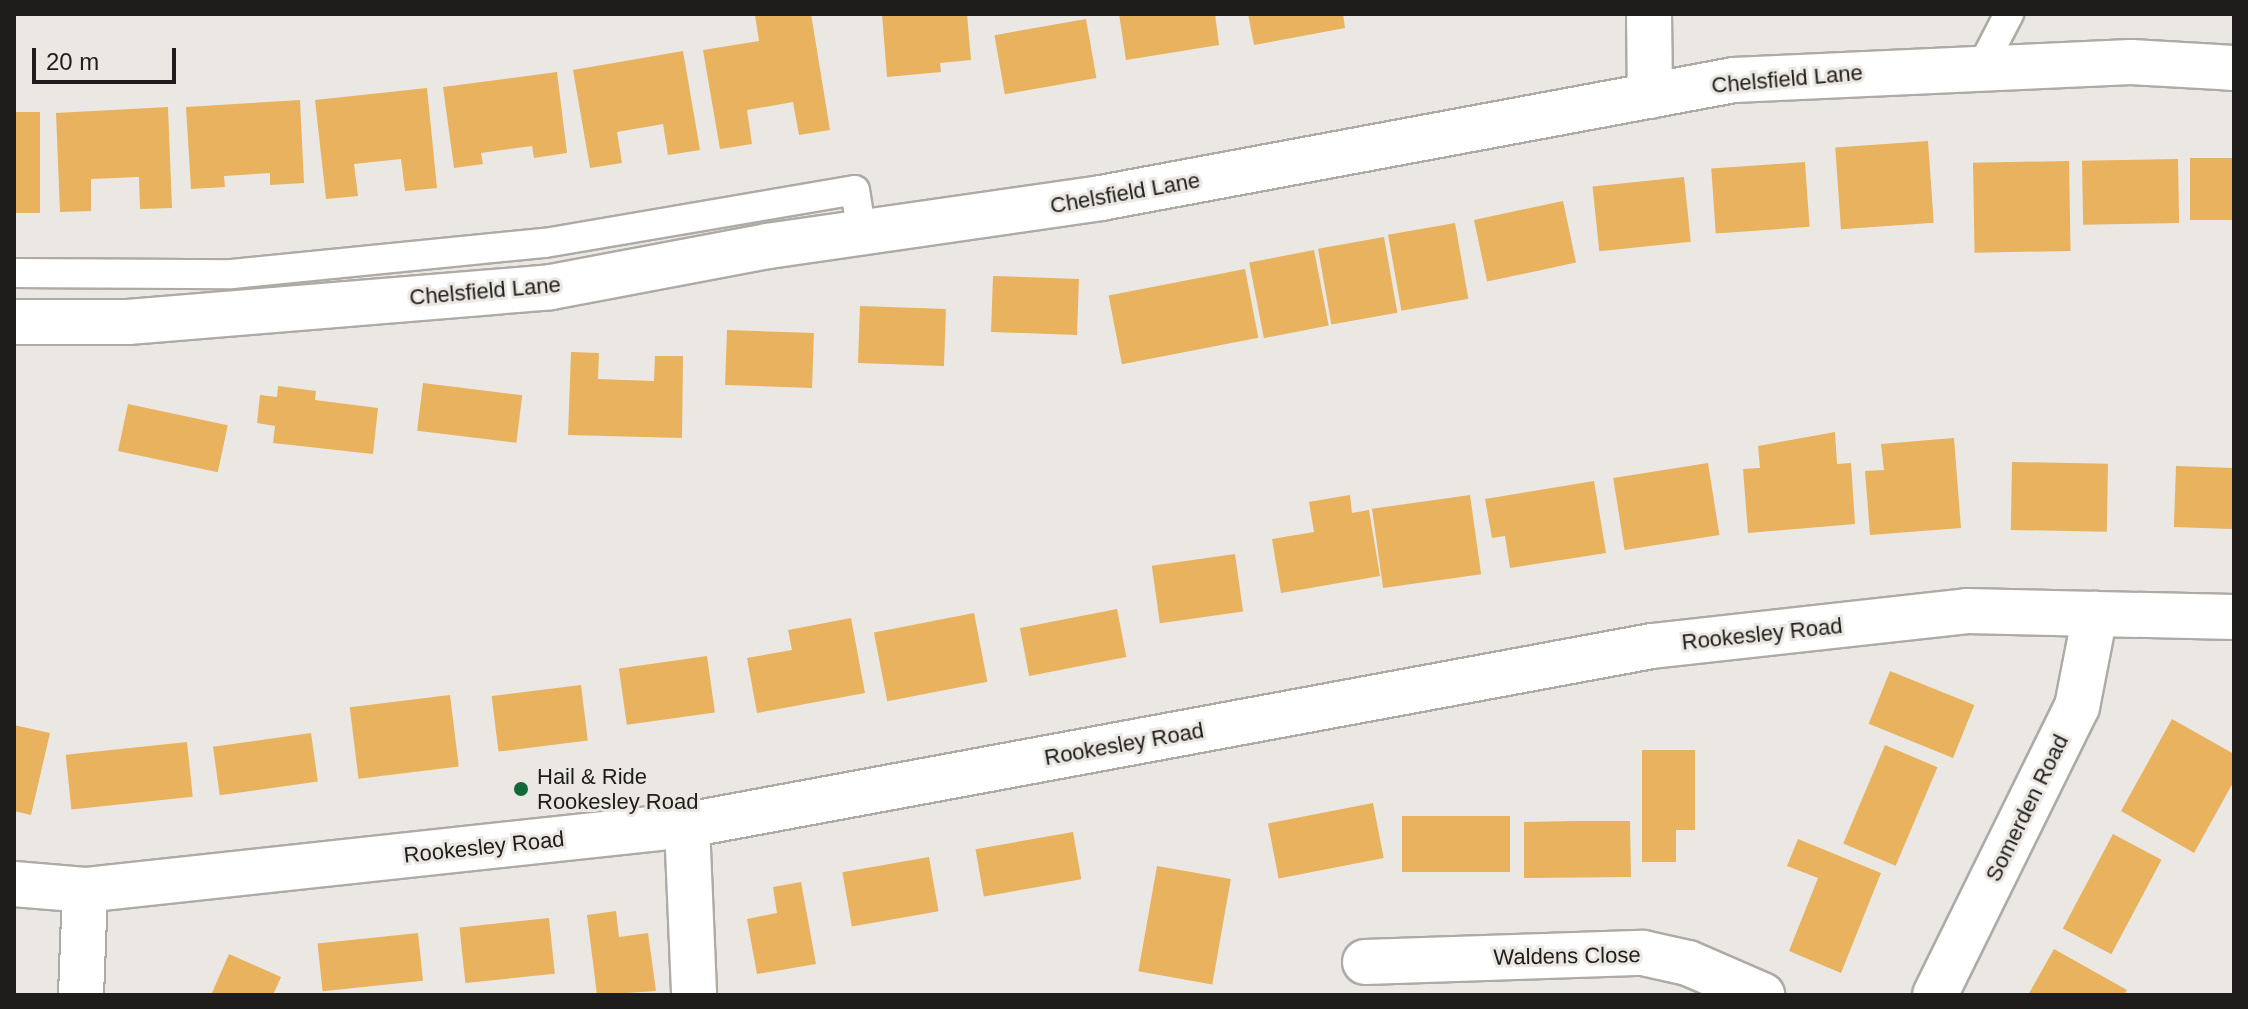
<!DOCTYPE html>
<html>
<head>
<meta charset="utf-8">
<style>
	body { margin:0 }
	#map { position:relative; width:2248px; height:1009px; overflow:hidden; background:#ebe8e3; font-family:Arial,sans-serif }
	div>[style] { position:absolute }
	.building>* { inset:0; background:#e8b25f; transform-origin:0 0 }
	.roads { filter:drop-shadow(2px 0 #aeaba6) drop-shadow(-2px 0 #aeaba6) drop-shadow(0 2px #aeaba6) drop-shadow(0 -2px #aeaba6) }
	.lane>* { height:28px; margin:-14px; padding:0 14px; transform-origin:14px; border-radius:14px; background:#fff }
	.street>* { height:44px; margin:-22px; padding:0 22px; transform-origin:22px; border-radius:22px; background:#fff }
	.secondary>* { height:44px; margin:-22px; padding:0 22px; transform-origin:22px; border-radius:22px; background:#fff }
	.dots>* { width:22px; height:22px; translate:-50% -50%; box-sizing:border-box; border:4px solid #ebe8e3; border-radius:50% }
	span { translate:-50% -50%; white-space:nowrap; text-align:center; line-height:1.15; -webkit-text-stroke:6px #ebe8e3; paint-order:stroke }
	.street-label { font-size:22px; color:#1e1d1b }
	.poi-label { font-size:22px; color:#1e1d1b }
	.left { translate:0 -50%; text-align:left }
	.frame { position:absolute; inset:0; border:16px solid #1e1d1b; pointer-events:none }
	.scale { position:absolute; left:32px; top:48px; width:144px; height:36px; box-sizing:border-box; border:4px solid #1e1d1b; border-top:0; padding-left:10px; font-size:24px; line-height:28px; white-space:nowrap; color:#1e1d1b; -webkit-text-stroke:6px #ebe8e3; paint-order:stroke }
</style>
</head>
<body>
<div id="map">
	<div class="building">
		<i style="clip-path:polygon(811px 14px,830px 130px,799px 135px,793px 102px,747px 110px,752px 144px,720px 149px,703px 50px,759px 41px,755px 15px)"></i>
		<i style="clip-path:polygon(882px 14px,967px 14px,971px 60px,940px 63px,941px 72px,887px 77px)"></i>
		<i style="clip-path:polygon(1119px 14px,1215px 14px,1219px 45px,1126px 60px)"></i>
		<i style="clip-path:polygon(1248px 14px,1343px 14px,1345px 28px,1254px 45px)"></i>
		<i style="left:1086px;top:19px;width:60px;height:93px;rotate:80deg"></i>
		<i style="clip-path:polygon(683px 51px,700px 150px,668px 155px,663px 124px,617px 132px,622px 163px,590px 168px,573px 70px)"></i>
		<i style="clip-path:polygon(557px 72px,567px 153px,534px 158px,532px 146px,509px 149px,481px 153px,483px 164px,454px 168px,443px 87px)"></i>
		<i style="clip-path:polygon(427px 88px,437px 188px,405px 191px,401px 159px,354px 164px,358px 196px,326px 199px,315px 100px)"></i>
		<i style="clip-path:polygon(300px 100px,304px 183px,270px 185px,270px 173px,224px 176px,225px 187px,191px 189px,186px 107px)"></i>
		<i style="clip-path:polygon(168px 107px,172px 208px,140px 209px,139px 177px,91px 179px,91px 211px,60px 212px,56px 113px)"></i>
		<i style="left:14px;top:112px;width:26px;height:101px"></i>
		<i style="left:1928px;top:141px;width:82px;height:93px;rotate:86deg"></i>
		<i style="left:2190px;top:158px;width:44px;height:62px"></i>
		<i style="left:2178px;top:159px;width:64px;height:96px;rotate:89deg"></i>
		<i style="left:2069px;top:161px;width:90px;height:96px;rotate:89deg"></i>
		<i style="left:1805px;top:162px;width:65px;height:94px;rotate:86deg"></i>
		<i style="left:1684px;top:177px;width:65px;height:92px;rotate:84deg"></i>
		<i style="left:1563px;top:201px;width:63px;height:91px;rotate:78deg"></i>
		<i style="left:1455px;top:223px;width:77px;height:68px;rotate:80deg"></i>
		<i style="left:1384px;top:237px;width:77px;height:67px;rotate:80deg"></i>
		<i style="left:1314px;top:250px;width:77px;height:66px;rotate:79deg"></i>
		<i style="left:1245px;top:269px;width:70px;height:139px;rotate:79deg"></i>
		<i style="left:993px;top:276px;width:86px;height:56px;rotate:2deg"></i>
		<i style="left:860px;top:306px;width:86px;height:57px;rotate:2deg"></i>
		<i style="left:727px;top:330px;width:87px;height:55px;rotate:2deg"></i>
		<i style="clip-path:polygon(571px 352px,599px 353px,598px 379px,654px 381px,655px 356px,683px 356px,682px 438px,568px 435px)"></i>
		<i style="left:423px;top:383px;width:100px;height:48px;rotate:7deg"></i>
		<i style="clip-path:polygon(278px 386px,316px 391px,315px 400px,378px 408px,373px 454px,273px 443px,275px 426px,257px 423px,260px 395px,277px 397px)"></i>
		<i style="left:128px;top:404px;width:102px;height:48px;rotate:12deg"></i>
		<i style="clip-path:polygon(1835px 432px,1837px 464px,1851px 463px,1855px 524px,1748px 533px,1743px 469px,1760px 468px,1758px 446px)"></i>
		<i style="clip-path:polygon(1954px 438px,1961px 528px,1870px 535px,1865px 471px,1884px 470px,1881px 444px)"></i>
		<i style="left:2012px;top:462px;width:96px;height:68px;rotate:1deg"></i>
		<i style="left:1708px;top:463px;width:73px;height:96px;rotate:81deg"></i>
		<i style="left:2176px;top:466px;width:58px;height:61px;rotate:2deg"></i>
		<i style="clip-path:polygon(1594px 481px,1606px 553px,1510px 568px,1505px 536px,1492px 538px,1485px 499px)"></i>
		<i style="clip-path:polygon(1350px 495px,1352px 513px,1369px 510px,1380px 576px,1281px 593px,1272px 539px,1314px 532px,1309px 502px)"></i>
		<i style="left:1470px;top:495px;width:80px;height:99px;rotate:82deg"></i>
		<i style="left:1235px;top:554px;width:58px;height:84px;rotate:82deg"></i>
		<i style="left:1117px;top:609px;width:49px;height:99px;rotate:79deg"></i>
		<i style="left:974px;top:613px;width:70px;height:102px;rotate:79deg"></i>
		<i style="clip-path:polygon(851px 618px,865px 693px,757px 713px,747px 658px,792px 650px,788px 630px)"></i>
		<i style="left:707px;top:656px;width:57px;height:89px;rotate:82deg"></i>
		<i style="left:1890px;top:671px;width:91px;height:57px;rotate:22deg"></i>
		<i style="left:581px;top:685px;width:56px;height:90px;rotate:83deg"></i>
		<i style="left:450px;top:695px;width:72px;height:101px;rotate:83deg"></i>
		<i style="clip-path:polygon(2172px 719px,2234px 754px,2234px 781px,2194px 853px,2121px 811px)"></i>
		<i style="clip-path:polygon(14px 725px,50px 733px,31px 815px,14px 811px)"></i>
		<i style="left:311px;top:733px;width:49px;height:99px;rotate:82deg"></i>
		<i style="left:187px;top:742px;width:55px;height:122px;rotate:84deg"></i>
		<i style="left:1885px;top:745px;width:57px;height:107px;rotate:23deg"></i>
		<i style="clip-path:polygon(1642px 750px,1695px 750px,1695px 830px,1676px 830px,1676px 862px,1642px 862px)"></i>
		<i style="left:1373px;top:803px;width:56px;height:107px;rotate:79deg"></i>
		<i style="left:1510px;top:816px;width:56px;height:108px;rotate:90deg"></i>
		<i style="clip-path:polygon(1576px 821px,1630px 821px,1631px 877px,1524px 878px,1524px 822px)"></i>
		<i style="left:1073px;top:832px;width:48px;height:99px;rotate:80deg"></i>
		<i style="left:2113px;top:834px;width:55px;height:107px;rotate:28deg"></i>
		<i style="clip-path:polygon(1798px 839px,1881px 873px,1841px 973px,1789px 951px,1818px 878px,1787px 866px)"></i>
		<i style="left:929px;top:857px;width:55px;height:88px;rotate:80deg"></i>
		<i style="left:1157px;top:866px;width:75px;height:107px;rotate:10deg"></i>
		<i style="clip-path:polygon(801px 882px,816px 964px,757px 974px,747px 919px,777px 913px,773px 887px)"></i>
		<i style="clip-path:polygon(616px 911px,619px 937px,648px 933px,656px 991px,597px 995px,587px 915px)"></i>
		<i style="left:549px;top:918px;width:56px;height:90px;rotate:84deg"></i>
		<i style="left:418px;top:933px;width:48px;height:101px;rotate:84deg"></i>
		<i style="clip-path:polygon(2054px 949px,2127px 990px,2124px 995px,2028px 995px)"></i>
		<i style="clip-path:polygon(229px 954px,281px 977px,273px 995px,211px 995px)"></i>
	</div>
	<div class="roads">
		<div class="lane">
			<i style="left:1982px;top:66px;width:59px;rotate:-62.6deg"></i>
			<i style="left:14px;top:273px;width:218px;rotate:0.3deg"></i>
			<i style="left:232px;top:274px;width:315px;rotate:-5.7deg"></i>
			<i style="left:545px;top:243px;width:314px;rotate:-9.7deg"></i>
			<i style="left:855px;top:190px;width:45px;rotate:81deg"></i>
		</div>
		<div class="street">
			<i style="left:1649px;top:14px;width:82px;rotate:89.3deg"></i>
			<i style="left:687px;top:825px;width:170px;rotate:87.6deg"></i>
			<i style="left:14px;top:884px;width:71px;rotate:4.8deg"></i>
			<i style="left:85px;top:890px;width:605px;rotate:-6.16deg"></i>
			<i style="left:687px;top:825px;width:981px;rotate:-10.51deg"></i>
			<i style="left:1652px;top:646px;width:317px;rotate:-6.3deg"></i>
			<i style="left:1967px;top:611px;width:267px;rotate:1.3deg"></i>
			<i style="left:1365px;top:962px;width:278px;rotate:-1.9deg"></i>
			<i style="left:1643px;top:953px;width:46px;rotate:12.5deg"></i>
			<i style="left:1688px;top:963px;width:81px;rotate:23.4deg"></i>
			<i style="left:81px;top:995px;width:105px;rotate:-87.8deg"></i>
			<i style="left:1935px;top:995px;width:321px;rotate:-63.8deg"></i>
			<i style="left:2077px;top:707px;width:95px;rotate:-79deg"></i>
		</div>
		<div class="secondary">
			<i style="left:14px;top:322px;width:114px"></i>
			<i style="left:128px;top:322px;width:424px;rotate:-4.7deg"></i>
			<i style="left:551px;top:287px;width:221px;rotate:-10.7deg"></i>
			<i style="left:768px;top:246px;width:336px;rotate:-8.2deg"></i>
			<i style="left:1101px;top:198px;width:644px;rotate:-10.56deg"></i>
			<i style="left:1734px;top:80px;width:397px;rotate:-2.6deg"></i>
			<i style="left:2131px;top:62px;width:103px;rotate:3.3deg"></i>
		</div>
	</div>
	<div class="dots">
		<i style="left:521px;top:789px;background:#126839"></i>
	</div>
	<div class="street-label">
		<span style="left:1787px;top:79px;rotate:-5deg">Chelsfield Lane</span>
		<span style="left:1125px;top:193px;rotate:-10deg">Chelsfield Lane</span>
		<span style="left:485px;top:291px;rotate:-5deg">Chelsfield Lane</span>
		<span style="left:1762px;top:634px;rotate:-6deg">Rookesley Road</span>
		<span style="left:1124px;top:744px;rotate:-10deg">Rookesley Road</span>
		<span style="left:2027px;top:808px;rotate:-64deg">Somerden Road</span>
		<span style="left:484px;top:847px;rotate:-6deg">Rookesley Road</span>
		<span style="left:1567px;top:956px;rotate:-1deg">Waldens Close</span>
	</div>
	<div class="poi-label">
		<span class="left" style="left:537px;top:789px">Hail &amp; Ride<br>Rookesley Road</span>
	</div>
	<div class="frame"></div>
	<div class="scale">20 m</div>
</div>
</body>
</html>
